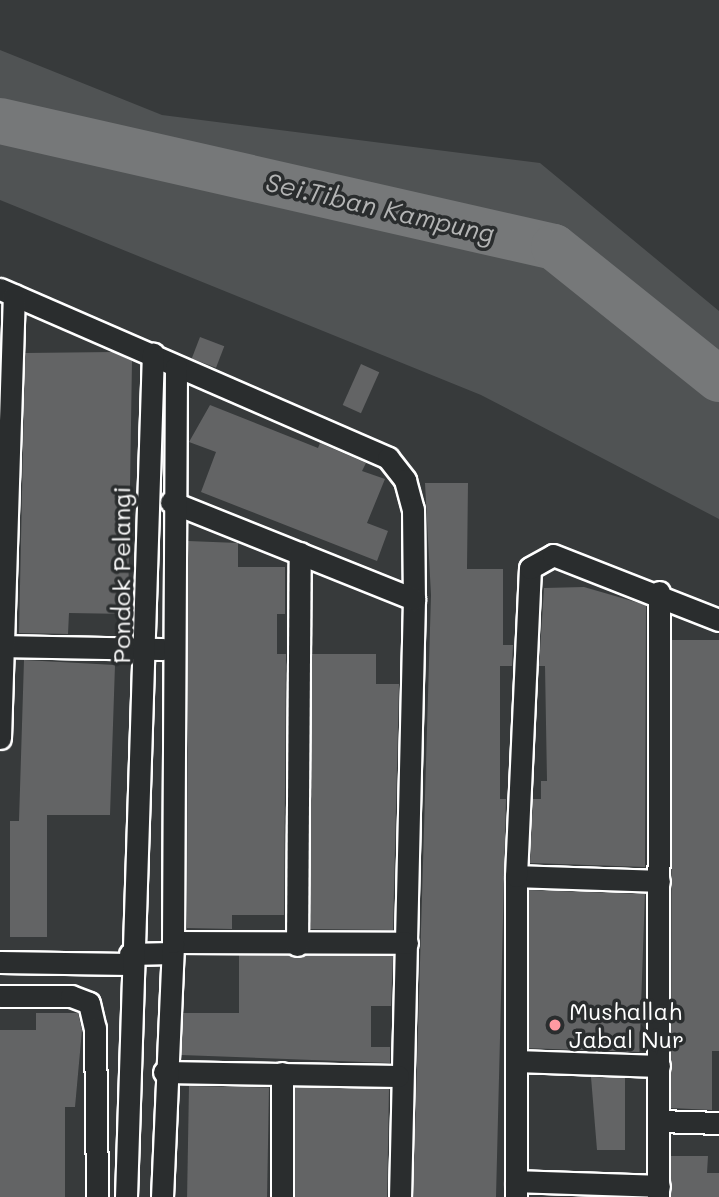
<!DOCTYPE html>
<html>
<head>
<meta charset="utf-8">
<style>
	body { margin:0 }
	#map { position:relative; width:719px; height:1197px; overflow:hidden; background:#373a3b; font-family:Mali,sans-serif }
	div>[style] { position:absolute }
	.green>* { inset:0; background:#505354 }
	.river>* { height:46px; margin:-23px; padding:0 23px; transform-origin:23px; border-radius:23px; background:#767879 }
	.building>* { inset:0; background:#636465; transform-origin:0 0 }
	.roads { filter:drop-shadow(2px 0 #fff) drop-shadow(-2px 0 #fff) drop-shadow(0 2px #fff) drop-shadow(0 -2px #fff) }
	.minor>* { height:21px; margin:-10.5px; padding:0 10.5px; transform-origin:10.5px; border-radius:10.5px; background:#2a2d2e }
	.dots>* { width:19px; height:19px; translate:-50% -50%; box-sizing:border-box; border:4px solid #2a2d2e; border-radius:50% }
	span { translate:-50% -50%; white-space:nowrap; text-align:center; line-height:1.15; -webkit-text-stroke:7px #2a2d2e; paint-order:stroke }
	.street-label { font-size:24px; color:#fff }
	.poi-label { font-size:24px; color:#fff }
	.left { translate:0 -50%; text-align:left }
	.water-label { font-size:26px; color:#b4b5b5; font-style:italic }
</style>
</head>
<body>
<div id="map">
	<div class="green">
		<i style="clip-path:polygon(0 50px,162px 115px,540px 163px,719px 311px,719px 519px,481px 395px,0 200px)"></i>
	</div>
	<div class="river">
		<i style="left:0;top:121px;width:568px;rotate:12.81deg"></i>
		<i style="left:554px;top:247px;width:211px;rotate:38.7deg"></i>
	</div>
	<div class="building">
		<i style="left:200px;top:337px;width:26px;height:23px;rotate:21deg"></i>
		<i style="clip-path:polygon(113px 352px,132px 361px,128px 614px,69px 613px,68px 634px,19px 633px,25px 353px)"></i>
		<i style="left:361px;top:364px;width:20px;height:45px;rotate:24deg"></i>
		<i style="clip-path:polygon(210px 405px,318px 448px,320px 443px,366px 463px,362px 471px,385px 479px,367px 523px,388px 531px,377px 561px,201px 492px,216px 452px,189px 442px)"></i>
		<i style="clip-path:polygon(425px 483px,468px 483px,467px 569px,503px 569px,503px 645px,513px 645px,512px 666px,500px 666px,500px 799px,506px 799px,496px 1197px,413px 1197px,431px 595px)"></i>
		<i style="clip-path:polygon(188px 541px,238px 543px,238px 567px,285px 567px,285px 614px,277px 614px,277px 654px,286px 654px,284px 915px,232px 915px,232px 929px,187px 928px)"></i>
		<i style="clip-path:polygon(584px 587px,646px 605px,645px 867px,530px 863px,533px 799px,541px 799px,541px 781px,547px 781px,545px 666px,539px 666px,544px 588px)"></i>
		<i style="clip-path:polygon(672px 640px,719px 640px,719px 1051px,712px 1051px,712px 1110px,671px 1108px)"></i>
		<i style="clip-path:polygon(312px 654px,376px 654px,376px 684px,399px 684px,393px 930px,310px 929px)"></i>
		<i style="clip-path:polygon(24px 660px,115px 665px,110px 815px,47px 815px,47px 937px,10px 937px,10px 821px,19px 821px)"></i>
		<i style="left:529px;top:890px;width:116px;height:158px;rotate:2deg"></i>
		<i style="clip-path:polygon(239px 955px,393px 956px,391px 1006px,371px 1006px,371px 1047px,390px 1047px,390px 1063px,181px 1055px,183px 1013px,239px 1013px)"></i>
		<i style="clip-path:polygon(36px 1013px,78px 1013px,82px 1030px,75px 1107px,65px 1107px,65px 1197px,0 1197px,0 1030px,36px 1030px)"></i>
		<i style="clip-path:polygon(591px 1077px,625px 1078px,625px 1150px,597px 1150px)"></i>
		<i style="left:189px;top:1086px;width:80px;height:111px;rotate:1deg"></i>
		<i style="left:295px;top:1087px;width:94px;height:110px;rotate:1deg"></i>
		<i style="clip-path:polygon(671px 1156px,708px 1156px,707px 1173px,719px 1173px,719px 1197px,671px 1197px)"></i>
	</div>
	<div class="roads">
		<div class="minor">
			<i style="left:0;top:289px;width:423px;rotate:23.5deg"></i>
			<i style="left:388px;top:458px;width:28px;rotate:52deg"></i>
			<i style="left:405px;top:480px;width:30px;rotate:75deg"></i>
			<i style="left:413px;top:509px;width:90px;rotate:89.4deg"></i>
			<i style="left:414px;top:599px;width:598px;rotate:91.34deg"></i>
			<i style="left:171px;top:502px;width:262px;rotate:21.8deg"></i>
			<i style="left:0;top:646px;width:163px;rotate:1.1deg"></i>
			<i style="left:0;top:738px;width:443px;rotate:-88.2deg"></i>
			<i style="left:516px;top:876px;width:143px;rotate:2deg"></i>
			<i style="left:173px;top:942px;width:234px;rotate:0.2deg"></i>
			<i style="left:297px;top:945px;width:392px;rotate:-89.6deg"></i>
			<i style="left:130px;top:954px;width:42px;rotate:-1.4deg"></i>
			<i style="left:0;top:962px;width:129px;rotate:0.9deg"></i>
			<i style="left:0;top:996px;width:71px"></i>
			<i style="left:71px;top:996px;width:19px;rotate:21deg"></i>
			<i style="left:89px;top:1003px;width:26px;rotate:77deg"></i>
			<i style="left:95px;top:1028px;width:169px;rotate:89.3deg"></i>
			<i style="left:516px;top:1061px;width:143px;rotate:2deg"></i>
			<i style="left:164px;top:1072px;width:234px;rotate:1deg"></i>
			<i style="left:282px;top:1073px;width:124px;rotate:90deg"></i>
			<i style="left:659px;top:1121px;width:60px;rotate:1.9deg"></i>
			<i style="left:516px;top:1181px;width:143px;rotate:2deg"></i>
			<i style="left:126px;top:1197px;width:844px;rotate:-88.17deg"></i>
			<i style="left:162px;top:1197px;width:255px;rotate:-87.5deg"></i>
			<i style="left:173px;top:942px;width:575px;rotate:-89.7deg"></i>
			<i style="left:516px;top:1197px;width:321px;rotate:-90deg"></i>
			<i style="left:516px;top:876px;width:308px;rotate:-87.4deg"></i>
			<i style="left:530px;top:568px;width:26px;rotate:-29deg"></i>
			<i style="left:553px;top:555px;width:178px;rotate:21.4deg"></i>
			<i style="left:658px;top:1197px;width:605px;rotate:-89.91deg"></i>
		</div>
	</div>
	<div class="dots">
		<i style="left:555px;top:1025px;background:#ff9aa2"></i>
	</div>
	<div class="street-label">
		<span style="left:121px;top:575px;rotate:-90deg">Pondok Pelangi</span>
	</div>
	<div class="poi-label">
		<span class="left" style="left:569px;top:1025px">Mushallah<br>Jabal Nur</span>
	</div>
	<div class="water-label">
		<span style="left:380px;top:208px;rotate:13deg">Sei.Tiban Kampung</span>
	</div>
</div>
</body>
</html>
